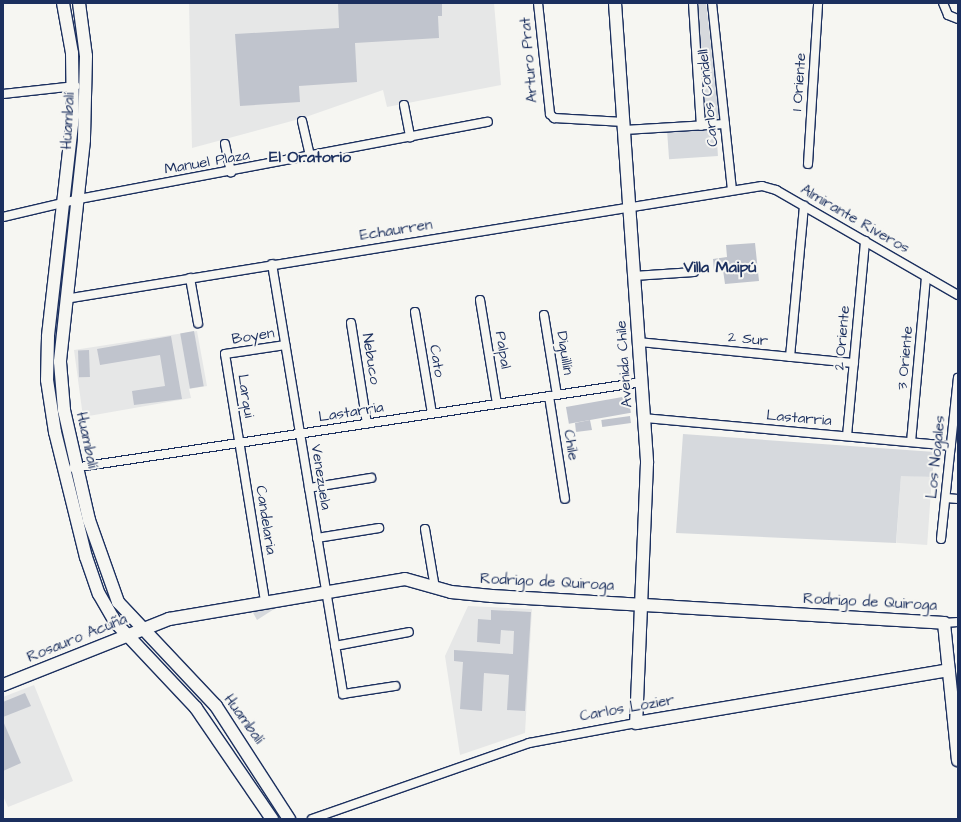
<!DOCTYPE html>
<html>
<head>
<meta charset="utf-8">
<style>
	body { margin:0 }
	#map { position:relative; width:961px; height:822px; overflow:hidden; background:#f6f6f2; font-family:"Architects Daughter",sans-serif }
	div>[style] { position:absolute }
	.built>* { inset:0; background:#e6e7e7; transform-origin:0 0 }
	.green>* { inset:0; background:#d6d9dd; transform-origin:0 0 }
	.building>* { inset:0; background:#c0c4cd; transform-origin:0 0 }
	.roads { filter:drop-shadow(1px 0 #1b2f5e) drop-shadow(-1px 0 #1b2f5e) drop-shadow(0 1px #1b2f5e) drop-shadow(0 -1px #1b2f5e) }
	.street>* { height:8px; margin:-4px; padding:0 4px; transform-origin:4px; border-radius:4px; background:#f6f6f2 }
	.secondary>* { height:12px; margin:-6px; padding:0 6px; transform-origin:6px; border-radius:6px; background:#f6f6f2 }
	span { translate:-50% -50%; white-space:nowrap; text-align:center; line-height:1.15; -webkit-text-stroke:4px #f6f6f2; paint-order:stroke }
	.street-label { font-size:15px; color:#1b2f5e }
	.neighbourhood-label { font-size:16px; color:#1b2f5e; font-weight:700 }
	.frame { position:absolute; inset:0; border:4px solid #1b2f5e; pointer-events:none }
</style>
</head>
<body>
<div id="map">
	<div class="built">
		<i style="clip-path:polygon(189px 3px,494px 3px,501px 85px,387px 107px,383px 90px,303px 118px,192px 148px)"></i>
		<i style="clip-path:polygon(197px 331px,207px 386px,189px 389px,191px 398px,83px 417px,74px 350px)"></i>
		<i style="left:901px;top:475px;width:31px;height:68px;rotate:4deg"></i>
		<i style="clip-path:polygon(468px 606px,532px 609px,525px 733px,460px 755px,445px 656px)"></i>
		<i style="clip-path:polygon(34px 685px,73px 781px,8px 807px,3px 796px,3px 697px)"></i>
	</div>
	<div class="green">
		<i style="clip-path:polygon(694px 3px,706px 3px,720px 119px,705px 120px)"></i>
		<i style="left:716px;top:128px;width:28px;height:49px;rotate:86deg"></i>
		<i style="clip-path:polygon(683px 434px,935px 452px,932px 477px,901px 476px,896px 543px,676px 533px)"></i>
		<i style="clip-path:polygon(282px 604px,257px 620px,251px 609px)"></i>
	</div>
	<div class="building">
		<i style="clip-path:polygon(338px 3px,442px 3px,442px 16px,438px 16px,439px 38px,355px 43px,357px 82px,299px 86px,300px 102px,240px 106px,235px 34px,339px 28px)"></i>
		<i style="clip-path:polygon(755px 243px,759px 281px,725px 284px,723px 270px,714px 271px,713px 259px,727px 257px,726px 245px)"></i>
		<i style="left:194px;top:331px;width:56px;height:14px;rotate:80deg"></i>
		<i style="clip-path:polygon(171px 336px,182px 399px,134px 405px,132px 391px,165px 386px,160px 355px,100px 365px,97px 349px)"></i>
		<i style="left:89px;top:350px;width:27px;height:11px;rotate:88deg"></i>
		<i style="left:628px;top:396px;width:17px;height:63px;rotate:80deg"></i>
		<i style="left:630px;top:416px;width:7px;height:29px;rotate:82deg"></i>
		<i style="clip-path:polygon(590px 420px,592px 430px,576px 432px,575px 423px)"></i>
		<i style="clip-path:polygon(491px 610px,531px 612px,525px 711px,507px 710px,509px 675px,484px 673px,482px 711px,460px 709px,463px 662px,454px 661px,454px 650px,513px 654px,514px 631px,501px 630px,500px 644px,477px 642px,478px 619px,491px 620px)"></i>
		<i style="clip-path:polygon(25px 693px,31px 706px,3px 717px,3px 702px)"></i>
		<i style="clip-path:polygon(3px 721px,21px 763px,3px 771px)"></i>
	</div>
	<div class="roads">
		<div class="street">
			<i style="left:538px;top:3px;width:112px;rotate:83.8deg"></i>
			<i style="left:550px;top:114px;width:6px;rotate:45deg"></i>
			<i style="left:554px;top:118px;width:70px;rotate:3.3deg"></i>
			<i style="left:693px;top:3px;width:123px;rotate:86.3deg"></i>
			<i style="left:712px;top:3px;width:188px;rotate:83.9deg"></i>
			<i style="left:943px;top:3px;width:13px;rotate:67deg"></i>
			<i style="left:948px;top:15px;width:11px;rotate:22deg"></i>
			<i style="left:3px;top:94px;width:73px;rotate:-6.3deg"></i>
			<i style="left:404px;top:105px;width:33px;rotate:79deg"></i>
			<i style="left:302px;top:121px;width:37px;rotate:77deg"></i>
			<i style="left:624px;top:130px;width:101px;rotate:-3.4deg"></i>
			<i style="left:225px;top:144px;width:29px;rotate:78deg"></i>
			<i style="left:808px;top:164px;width:161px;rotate:-86.4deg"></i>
			<i style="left:3px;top:217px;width:78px;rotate:-13.3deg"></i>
			<i style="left:79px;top:199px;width:416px;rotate:-10.7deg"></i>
			<i style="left:272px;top:264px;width:436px;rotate:80.6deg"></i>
			<i style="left:343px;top:694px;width:53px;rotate:-8.7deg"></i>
			<i style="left:634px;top:276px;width:60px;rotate:-3.8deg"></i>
			<i style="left:190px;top:278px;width:46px;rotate:79.9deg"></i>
			<i style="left:65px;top:299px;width:706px;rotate:-9.21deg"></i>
			<i style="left:762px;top:186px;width:15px;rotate:16deg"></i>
			<i style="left:776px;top:190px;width:210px;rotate:30deg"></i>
			<i style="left:480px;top:300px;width:105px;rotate:80.7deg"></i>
			<i style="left:415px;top:312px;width:103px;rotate:80.5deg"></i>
			<i style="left:544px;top:315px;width:81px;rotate:80.8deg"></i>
			<i style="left:351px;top:323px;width:102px;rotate:81deg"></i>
			<i style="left:639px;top:342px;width:216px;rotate:5.6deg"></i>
			<i style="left:790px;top:357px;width:152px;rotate:-84.7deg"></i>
			<i style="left:549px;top:396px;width:104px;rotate:81.2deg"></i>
			<i style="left:644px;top:418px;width:308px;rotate:5.2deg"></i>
			<i style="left:847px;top:436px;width:196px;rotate:-84.7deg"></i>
			<i style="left:911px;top:442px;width:166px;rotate:-84.8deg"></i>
			<i style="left:73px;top:468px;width:575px;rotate:-8.59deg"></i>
			<i style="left:309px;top:488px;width:63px;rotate:-9.2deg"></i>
			<i style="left:946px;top:498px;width:12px;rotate:5deg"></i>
			<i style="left:425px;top:529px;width:60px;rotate:80.4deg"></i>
			<i style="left:317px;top:538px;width:63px;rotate:-9.2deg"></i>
			<i style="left:941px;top:539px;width:162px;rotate:-84deg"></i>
			<i style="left:265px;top:601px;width:250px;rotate:-99.2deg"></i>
			<i style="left:225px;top:354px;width:61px;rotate:-8.5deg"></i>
			<i style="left:944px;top:623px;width:14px;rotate:-4deg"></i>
			<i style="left:335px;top:646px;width:75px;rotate:-10.7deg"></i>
			<i style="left:312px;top:819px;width:230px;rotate:-19.3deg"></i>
			<i style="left:529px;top:743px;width:109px;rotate:-10.6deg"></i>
		</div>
		<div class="secondary">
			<i style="left:63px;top:3px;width:51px;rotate:79.8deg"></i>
			<i style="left:72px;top:53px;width:63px;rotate:89.1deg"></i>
			<i style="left:73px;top:116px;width:222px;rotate:96.5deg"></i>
			<i style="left:48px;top:337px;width:43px;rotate:91.3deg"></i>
			<i style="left:47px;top:380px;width:53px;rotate:81.3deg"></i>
			<i style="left:55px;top:432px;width:129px;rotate:76.1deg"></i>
			<i style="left:86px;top:557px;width:39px;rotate:71deg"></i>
			<i style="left:99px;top:594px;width:32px;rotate:60deg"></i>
			<i style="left:115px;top:622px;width:118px;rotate:46.7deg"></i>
			<i style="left:196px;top:708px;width:135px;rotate:55.6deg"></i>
			<i style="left:79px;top:3px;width:53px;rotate:82.5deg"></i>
			<i style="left:86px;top:56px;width:84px;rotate:91.4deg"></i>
			<i style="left:84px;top:140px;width:223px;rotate:96.2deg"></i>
			<i style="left:60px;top:362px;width:48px;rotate:85.2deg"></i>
			<i style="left:64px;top:410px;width:113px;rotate:77.2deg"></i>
			<i style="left:89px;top:520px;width:87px;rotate:70.5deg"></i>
			<i style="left:118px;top:602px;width:143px;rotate:46.7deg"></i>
			<i style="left:216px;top:706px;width:135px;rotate:57.1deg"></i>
			<i style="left:615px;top:3px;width:461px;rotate:86deg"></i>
			<i style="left:647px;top:463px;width:260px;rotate:92.4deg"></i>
			<i style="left:636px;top:723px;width:317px;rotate:-9.6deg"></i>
			<i style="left:3px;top:685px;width:179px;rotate:-21.7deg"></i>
			<i style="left:169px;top:619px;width:239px;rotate:-9.6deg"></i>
			<i style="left:405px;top:579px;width:48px;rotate:15.8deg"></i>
			<i style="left:451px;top:592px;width:41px;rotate:5.6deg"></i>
			<i style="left:492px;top:596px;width:453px;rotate:3.4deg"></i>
			<i style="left:944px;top:623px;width:138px;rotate:84.2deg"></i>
		</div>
	</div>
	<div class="street-label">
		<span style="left:529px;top:60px;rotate:-95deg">Arturo Prat</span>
		<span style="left:799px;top:82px;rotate:-86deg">1 Oriente</span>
		<span style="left:708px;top:98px;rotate:-96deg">Carlos Condell</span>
		<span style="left:68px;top:121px;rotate:-87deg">Huambalí</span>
		<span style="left:207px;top:162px;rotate:-10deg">Manuel Plaza</span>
		<span style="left:855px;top:219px;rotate:30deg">Almirante Riveros</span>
		<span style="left:396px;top:230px;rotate:-9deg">Echaurren</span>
		<span style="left:253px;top:336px;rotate:-9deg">Boyen</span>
		<span style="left:842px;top:338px;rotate:-85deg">2 Oriente</span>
		<span style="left:748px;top:339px;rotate:6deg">2 Sur</span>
		<span style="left:503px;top:350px;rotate:81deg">Palpal</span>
		<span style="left:565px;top:353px;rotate:81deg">Diguillín</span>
		<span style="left:905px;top:358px;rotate:-85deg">3 Oriente</span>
		<span style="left:371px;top:359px;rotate:81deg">Nebuco</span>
		<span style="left:437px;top:361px;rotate:81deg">Cato</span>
		<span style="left:624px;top:364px;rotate:-94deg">Avenida Chile</span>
		<span style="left:246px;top:396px;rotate:81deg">Larqui</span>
		<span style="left:351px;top:412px;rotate:-9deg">Lastarria</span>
		<span style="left:799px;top:418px;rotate:5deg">Lastarria</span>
		<span style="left:87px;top:440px;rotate:78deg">Huambalí</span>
		<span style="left:571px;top:445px;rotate:81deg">Chile</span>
		<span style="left:936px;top:457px;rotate:-84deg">Los Nogales</span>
		<span style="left:321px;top:477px;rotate:81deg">Venezuela</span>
		<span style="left:266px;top:520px;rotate:81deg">Candelaria</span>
		<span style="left:547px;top:582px;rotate:3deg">Rodrigo de Quiroga</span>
		<span style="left:870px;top:602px;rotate:3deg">Rodrigo de Quiroga</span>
		<span style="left:77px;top:638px;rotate:-22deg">Rosauro Acuña</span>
		<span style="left:627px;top:708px;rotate:-10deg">Carlos Lozier</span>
		<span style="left:244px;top:719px;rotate:54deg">Huambalí</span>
	</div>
	<div class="neighbourhood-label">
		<span style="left:310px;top:157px">El Oratorio</span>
		<span style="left:720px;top:267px">Villa Maipú</span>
	</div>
	<div class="frame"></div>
</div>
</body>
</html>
